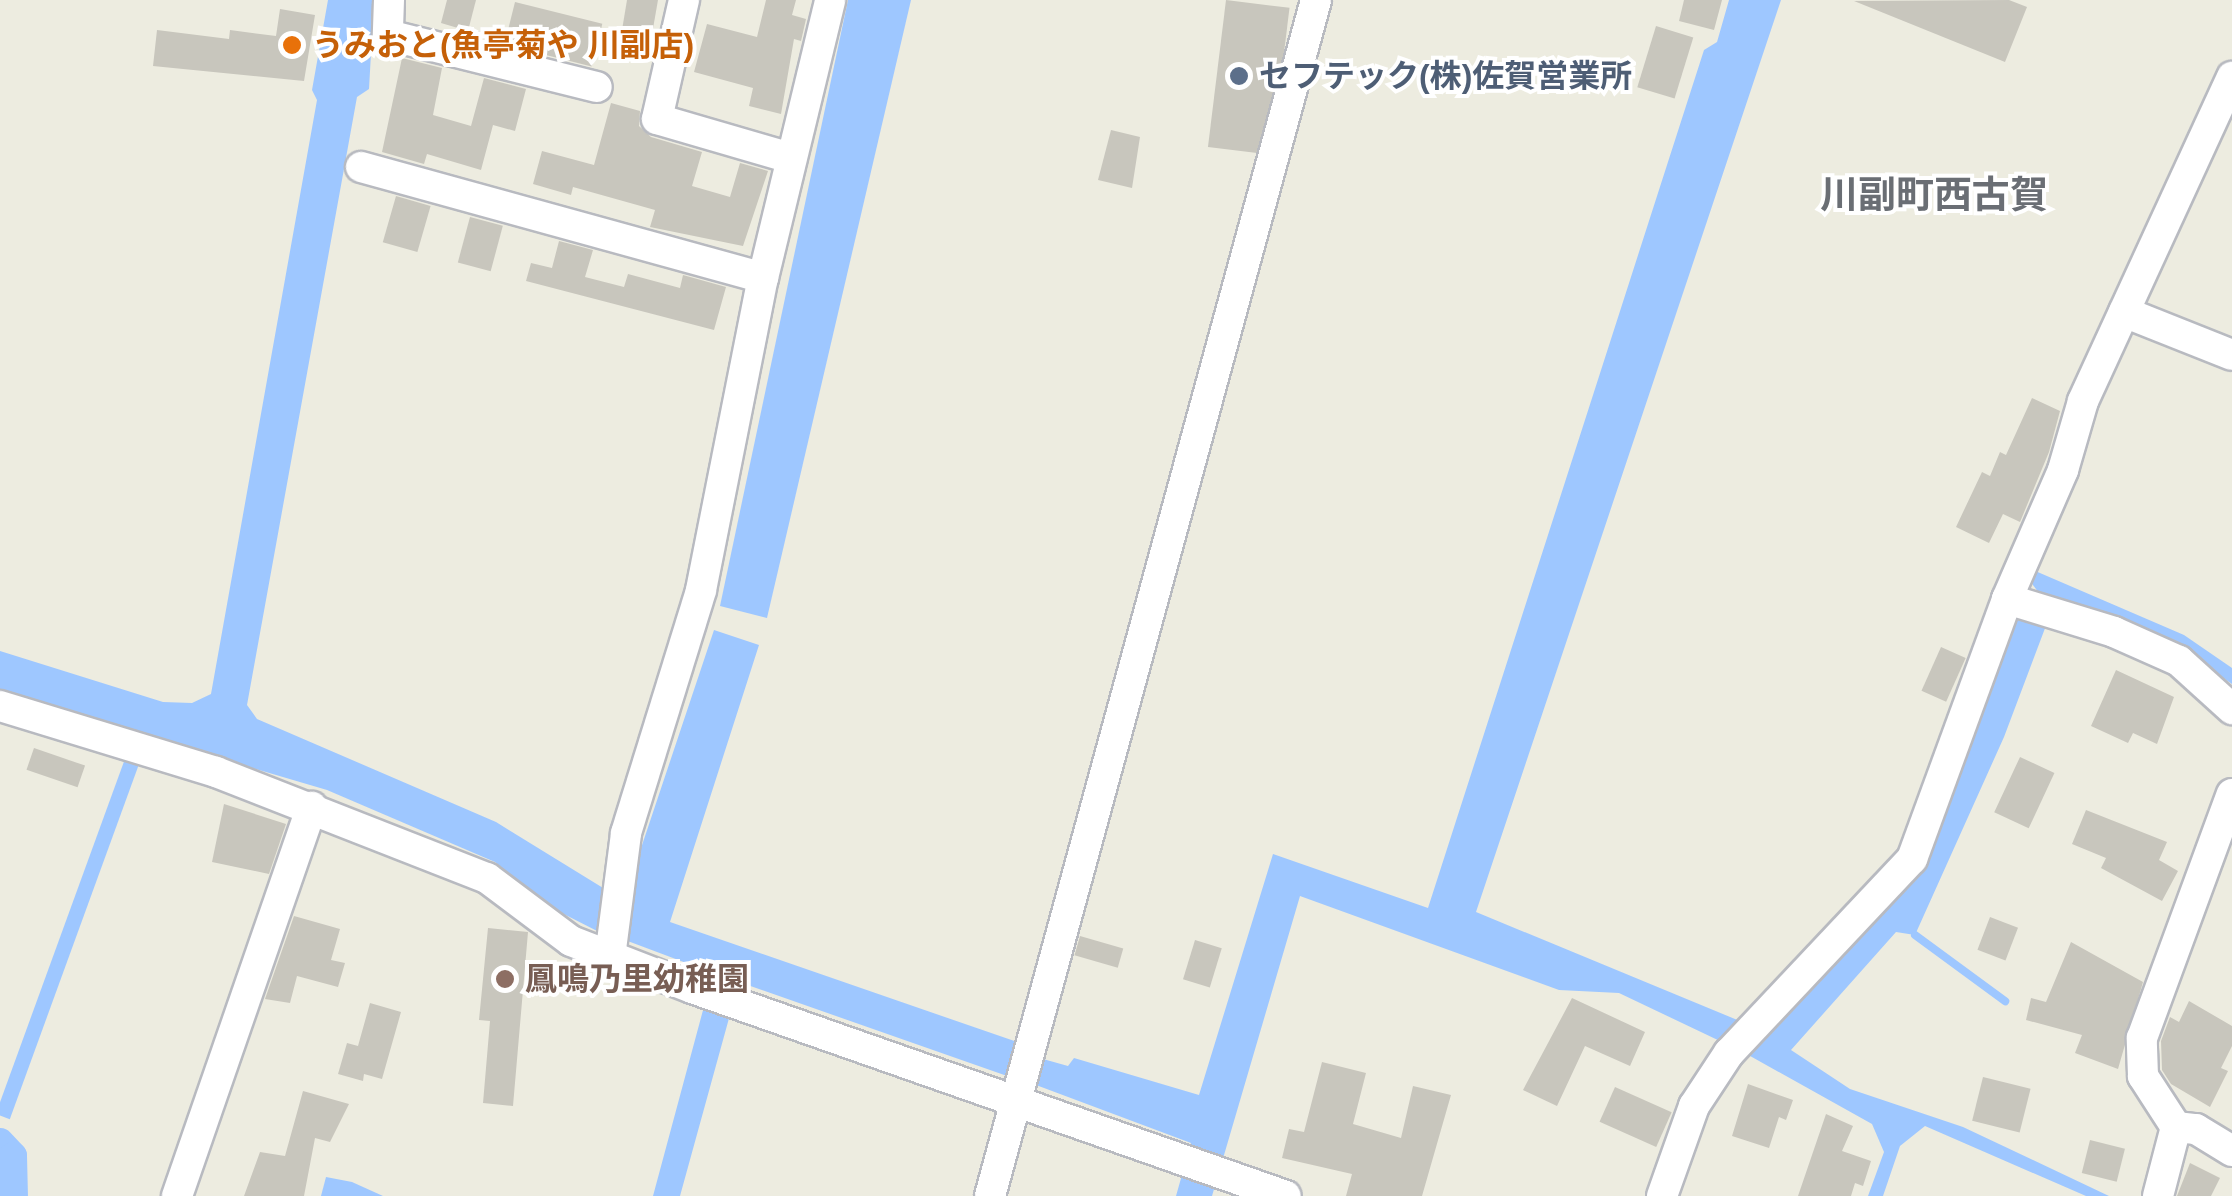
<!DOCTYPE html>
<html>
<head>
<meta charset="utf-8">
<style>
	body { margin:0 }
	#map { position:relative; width:2232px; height:1196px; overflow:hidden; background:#edece0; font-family:Arial,"Noto Sans JP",sans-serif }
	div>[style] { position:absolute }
	.water>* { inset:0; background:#9ec7ff; transform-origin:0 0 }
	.stream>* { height:8px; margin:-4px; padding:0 4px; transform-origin:4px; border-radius:4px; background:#9ec7ff }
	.canal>* { height:28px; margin:-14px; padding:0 14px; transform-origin:14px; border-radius:14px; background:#9ec7ff }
	.building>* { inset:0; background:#c8c6bd; transform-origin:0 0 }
	.roads { filter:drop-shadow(2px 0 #b8bac0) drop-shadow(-2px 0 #b8bac0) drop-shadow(0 2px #b8bac0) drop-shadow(0 -2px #b8bac0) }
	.minor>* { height:30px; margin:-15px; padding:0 15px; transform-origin:15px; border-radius:15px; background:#fff }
	.dots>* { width:28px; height:28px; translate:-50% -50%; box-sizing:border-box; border:5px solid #fff; border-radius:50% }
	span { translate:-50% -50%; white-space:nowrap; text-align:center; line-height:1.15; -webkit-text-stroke:8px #fff; paint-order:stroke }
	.food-label { font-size:32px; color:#c56008; font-weight:700 }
	.left { translate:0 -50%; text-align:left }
	.service-label { font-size:32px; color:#4e5e75; font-weight:700 }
	.education-label { font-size:32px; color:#785e54; font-weight:700 }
	.quarter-label { font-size:38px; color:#6a6e74; font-weight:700 }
</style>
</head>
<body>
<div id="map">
	<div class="water">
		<i style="clip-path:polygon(328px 0,374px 0,369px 89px,357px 97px,247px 705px,257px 719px,496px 822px,608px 891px,603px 934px,546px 905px,495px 862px,327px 790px,0 694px,0 651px,163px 702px,192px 703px,211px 694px,317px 100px,312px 90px)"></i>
		<i style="clip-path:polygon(848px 0,911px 0,767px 618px,720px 606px)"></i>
		<i style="clip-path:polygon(1729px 0,1781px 0,1476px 912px,1764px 1031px,1927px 859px,2016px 614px,2047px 623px,2004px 737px,1915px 935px,1896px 932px,1791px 1050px,1850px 1089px,1963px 1127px,2109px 1196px,2086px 1196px,1925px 1126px,1900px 1146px,1883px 1196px,1868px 1196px,1884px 1152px,1872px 1124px,1743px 1052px,1619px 993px,1559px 990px,1300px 896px,1212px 1196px,1176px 1196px,1191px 1143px,1036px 1085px,1043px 1059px,1068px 1066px,1074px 1058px,1199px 1095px,1273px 854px,1428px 908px,1704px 50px,1717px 42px)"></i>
		<i style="clip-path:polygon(2033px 570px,2184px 635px,2232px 668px,2232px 684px,2181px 649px,2045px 601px,2030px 581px)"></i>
		<i style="clip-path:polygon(714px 630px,759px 645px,670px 922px,1020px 1043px,1010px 1077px,739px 982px,680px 1196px,653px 1196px,713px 973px,625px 940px,629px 884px)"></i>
		<i style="left:126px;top:756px;width:15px;height:381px;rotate:20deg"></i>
		<i style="clip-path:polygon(326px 1177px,352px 1182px,383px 1196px,321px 1196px)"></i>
	</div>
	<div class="stream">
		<i style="left:1915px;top:935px;width:112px;rotate:36.3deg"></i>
	</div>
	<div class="canal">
		<i style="left:0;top:1142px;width:19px;rotate:47deg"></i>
		<i style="left:13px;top:1156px;width:40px;rotate:88.6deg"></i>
	</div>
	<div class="building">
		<i style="clip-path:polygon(447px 0,476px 0,468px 31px,441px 23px)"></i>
		<i style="clip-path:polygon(627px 0,658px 0,651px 40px,621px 36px)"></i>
		<i style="clip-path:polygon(766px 0,796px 0,792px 15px,806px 19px,801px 41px,794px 39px,781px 114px,749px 106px,753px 88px,694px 72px,707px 24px,757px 37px)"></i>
		<i style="left:1226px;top:0;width:64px;height:148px;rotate:7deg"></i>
		<i style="clip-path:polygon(1684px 0,1722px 0,1714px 30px,1679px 21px)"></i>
		<i style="clip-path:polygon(2009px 0,2027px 7px,2005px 62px,1854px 1px)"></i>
		<i style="left:515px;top:2px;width:90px;height:44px;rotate:14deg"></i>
		<i style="clip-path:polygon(280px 9px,315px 15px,304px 81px,153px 66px,157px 30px,229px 39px,230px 30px,276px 36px)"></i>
		<i style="left:1656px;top:26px;width:39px;height:64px;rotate:17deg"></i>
		<i style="clip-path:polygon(402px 58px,442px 68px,433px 115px,471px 126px,484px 78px,526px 89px,515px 131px,493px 125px,481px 170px,427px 154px,424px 164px,382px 152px)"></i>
		<i style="clip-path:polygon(611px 103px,640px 111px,639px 126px,651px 137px,702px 152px,692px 186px,730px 197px,740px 163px,768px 171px,743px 246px,650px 227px,655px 210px,573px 187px,571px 195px,533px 184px,542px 151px,594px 165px)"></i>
		<i style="clip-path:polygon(1111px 130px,1140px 137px,1132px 188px,1098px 180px)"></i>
		<i style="left:396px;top:196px;width:36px;height:48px;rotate:16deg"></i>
		<i style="left:470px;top:217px;width:34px;height:47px;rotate:15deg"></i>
		<i style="clip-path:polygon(559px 241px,593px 250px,585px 277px,624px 287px,628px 274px,680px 288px,683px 275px,726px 287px,714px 330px,526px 281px,531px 263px,552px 268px)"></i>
		<i style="clip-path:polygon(2032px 398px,2060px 411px,2049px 452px,2020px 522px,2003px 514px,1989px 543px,1956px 527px,1982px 472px,1990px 476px,2000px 452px,2006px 455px)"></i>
		<i style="left:1941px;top:647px;width:27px;height:48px;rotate:24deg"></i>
		<i style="clip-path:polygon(2116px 670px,2174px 697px,2157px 744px,2133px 733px,2128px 743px,2091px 726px)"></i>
		<i style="left:34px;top:748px;width:54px;height:23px;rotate:19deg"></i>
		<i style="left:2020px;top:757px;width:38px;height:61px;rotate:25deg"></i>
		<i style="clip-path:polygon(224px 804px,286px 824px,269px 874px,212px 862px)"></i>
		<i style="clip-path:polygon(2086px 810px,2167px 842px,2159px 860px,2178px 871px,2162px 901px,2101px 868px,2106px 858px,2072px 844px)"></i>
		<i style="clip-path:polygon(294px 916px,340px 929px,331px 960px,345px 963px,338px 987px,297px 976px,290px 1003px,265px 999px)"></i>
		<i style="left:1990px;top:917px;width:30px;height:35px;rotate:21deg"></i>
		<i style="clip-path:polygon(488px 928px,528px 932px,513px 1106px,483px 1103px,490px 1021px,479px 1020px)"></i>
		<i style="left:1080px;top:936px;width:45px;height:20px;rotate:16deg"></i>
		<i style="left:1195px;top:940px;width:28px;height:41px;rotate:17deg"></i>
		<i style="clip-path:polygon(2071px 942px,2143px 982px,2118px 1069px,2075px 1053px,2082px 1035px,2026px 1020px,2031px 998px,2046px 1002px)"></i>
		<i style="clip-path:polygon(1572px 998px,1645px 1032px,1630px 1066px,1585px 1046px,1557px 1106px,1523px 1090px)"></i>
		<i style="clip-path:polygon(2189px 1001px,2232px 1026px,2232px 1046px,2221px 1068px,2228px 1071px,2210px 1107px,2171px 1084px,2162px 1070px,2161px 1041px,2170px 1017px,2179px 1022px)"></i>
		<i style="clip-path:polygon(370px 1003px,401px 1012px,382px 1079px,364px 1074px,363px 1081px,338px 1074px,347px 1043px,358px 1046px)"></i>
		<i style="clip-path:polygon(1322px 1062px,1366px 1073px,1353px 1124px,1401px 1138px,1413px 1086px,1451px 1095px,1422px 1196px,1346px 1196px,1352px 1174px,1282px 1158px,1289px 1129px,1304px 1132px)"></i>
		<i style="left:1983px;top:1077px;width:49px;height:45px;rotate:14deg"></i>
		<i style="clip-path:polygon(1748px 1084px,1793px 1100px,1786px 1120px,1779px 1117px,1769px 1148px,1732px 1136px)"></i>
		<i style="left:1615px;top:1087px;width:62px;height:38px;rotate:24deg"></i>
		<i style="clip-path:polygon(303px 1091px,349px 1104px,330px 1142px,315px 1138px,304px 1196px,244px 1196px,260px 1152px,285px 1156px)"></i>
		<i style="clip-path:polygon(1826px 1114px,1853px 1126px,1842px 1151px,1871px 1161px,1863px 1186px,1855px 1183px,1851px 1196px,1798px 1196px)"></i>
		<i style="left:2090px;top:1140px;width:36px;height:34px;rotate:14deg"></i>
		<i style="clip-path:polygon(2190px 1163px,2220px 1178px,2211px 1196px,2177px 1196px)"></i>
	</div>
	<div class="roads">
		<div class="minor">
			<i style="left:389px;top:0;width:35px;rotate:92deg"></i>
			<i style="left:388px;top:35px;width:215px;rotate:14deg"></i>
			<i style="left:684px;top:0;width:122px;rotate:102.8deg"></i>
			<i style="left:657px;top:119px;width:139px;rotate:16.3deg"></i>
			<i style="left:361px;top:167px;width:417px;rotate:15.4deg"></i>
			<i style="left:2124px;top:312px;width:116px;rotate:21.7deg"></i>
			<i style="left:2007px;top:599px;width:112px;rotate:17.1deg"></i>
			<i style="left:2114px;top:632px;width:71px;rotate:24deg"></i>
			<i style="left:2179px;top:661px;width:72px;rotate:42.2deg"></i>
			<i style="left:0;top:706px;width:226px;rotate:17deg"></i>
			<i style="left:216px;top:772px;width:291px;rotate:21.4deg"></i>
			<i style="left:487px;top:878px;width:105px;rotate:36.9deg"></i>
			<i style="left:571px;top:941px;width:130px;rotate:21.2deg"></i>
			<i style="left:692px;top:988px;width:629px;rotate:19.3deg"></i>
			<i style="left:610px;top:957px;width:125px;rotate:-82.6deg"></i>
			<i style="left:626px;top:833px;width:254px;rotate:-72.8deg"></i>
			<i style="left:701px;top:590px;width:318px;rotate:-78.8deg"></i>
			<i style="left:763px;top:278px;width:286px;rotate:-76.4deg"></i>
			<i style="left:2176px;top:1127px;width:20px;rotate:6deg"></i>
			<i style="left:2196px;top:1129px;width:42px;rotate:31.4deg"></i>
			<i style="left:177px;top:1196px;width:412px;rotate:-70.9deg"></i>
			<i style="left:990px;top:1196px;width:1240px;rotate:-74.75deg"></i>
			<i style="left:1662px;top:1196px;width:96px;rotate:-70.4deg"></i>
			<i style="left:1694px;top:1106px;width:64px;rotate:-56.6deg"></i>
			<i style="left:1729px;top:1053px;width:267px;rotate:-46.7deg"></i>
			<i style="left:1912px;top:859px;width:277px;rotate:-69.9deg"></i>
			<i style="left:2007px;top:599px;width:141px;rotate:-66.5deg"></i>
			<i style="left:2063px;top:470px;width:72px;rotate:-73.8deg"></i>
			<i style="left:2083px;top:401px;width:357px;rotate:-65.3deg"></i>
			<i style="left:2158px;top:1196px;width:71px;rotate:-75.4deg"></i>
			<i style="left:2176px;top:1127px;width:61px;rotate:-122.9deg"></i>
			<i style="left:2143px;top:1076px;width:38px;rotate:-92deg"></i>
			<i style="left:2142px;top:1038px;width:260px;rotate:-69.8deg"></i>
		</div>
	</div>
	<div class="dots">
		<i style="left:292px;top:45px;background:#e8710a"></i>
		<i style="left:1239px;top:76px;background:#5c6f8a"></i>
		<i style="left:505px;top:979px;background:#8d6e63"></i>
	</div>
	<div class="food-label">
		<span class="left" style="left:312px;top:45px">うみおと(魚亭菊や 川副店)</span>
	</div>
	<div class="service-label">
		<span class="left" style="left:1259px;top:76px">セフテック(株)佐賀営業所</span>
	</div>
	<div class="education-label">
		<span class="left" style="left:525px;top:979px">鳳鳴乃里幼稚園</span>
	</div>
	<div class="quarter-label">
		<span style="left:1934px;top:196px">川副町西古賀</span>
	</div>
</div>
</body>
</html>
